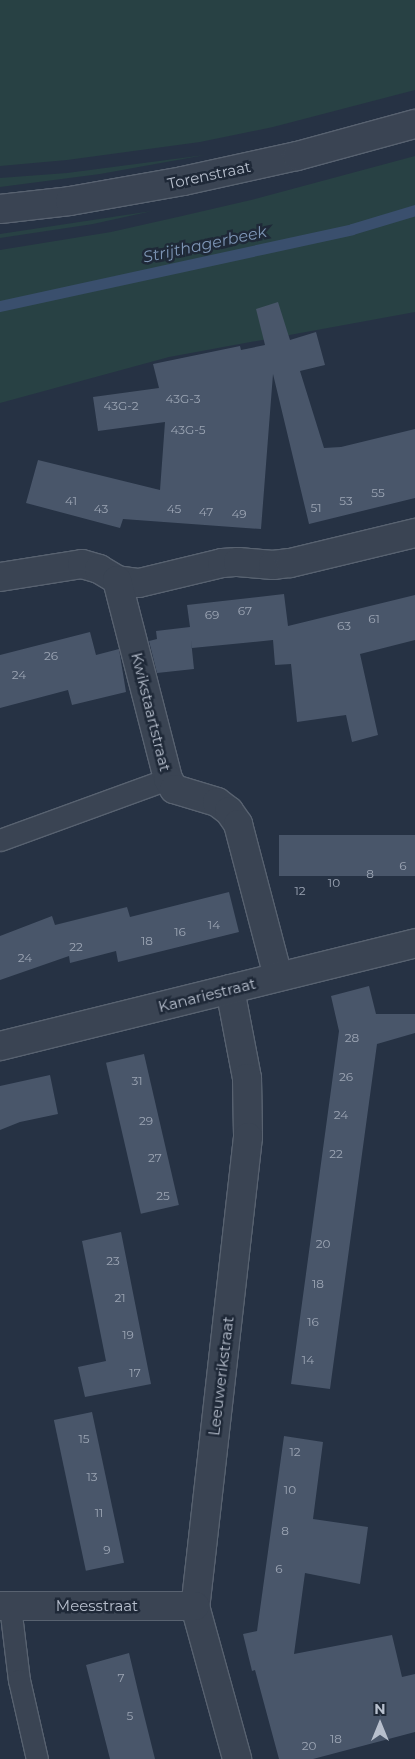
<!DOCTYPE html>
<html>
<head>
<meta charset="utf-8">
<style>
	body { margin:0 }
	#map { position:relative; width:415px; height:1759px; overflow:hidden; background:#263244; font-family:Montserrat,sans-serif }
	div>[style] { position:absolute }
	.green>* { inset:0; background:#284144 }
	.stream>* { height:11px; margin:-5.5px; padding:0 5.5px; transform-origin:5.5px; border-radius:5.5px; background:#3a4f6d }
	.building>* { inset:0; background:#49566a; transform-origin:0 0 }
	.roads { filter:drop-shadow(1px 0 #586270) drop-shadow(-1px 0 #586270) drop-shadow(0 1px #586270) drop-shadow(0 -1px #586270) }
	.service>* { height:21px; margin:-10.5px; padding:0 10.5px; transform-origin:10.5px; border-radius:10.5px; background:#3a4453 }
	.minor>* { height:28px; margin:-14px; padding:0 14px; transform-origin:14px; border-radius:14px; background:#3a4453 }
	.tertiary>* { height:28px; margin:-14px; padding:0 14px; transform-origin:14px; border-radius:14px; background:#3a4453 }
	span { translate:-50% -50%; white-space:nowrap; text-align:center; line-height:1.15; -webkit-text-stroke:5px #1f2938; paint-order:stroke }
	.number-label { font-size:12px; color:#9ca5b4 }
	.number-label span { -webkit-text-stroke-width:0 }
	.street-label { font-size:15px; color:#b7bfcd }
	.water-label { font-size:16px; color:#7d95b5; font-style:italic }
	.north { position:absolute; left:355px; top:1699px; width:50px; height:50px; -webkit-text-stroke:4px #1f2938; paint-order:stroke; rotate:0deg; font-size:14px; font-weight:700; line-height:20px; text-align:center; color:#b7bfcd }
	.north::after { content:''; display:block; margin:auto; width:18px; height:22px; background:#b7bfcd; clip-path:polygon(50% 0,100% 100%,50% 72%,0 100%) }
</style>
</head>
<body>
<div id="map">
	<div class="green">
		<i style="clip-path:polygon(0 0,415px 0,415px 90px,273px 127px,200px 142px,67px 160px,0 166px)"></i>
		<i style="clip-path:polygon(205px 155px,100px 174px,0 187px,0 178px,67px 173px)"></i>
		<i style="clip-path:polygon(415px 156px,415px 312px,169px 357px,0 403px,0 250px,111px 232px,182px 216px,251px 200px)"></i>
		<i style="clip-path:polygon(152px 211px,93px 224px,0 238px,0 234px)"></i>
	</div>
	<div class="stream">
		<i style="left:0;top:306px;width:360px;rotate:-12.3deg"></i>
		<i style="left:352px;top:229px;width:66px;rotate:-16.8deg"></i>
	</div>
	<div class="building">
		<i style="clip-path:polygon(278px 302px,290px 340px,316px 332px,325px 365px,300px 371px,324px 448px,341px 447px,415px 429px,415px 498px,309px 524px,273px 374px,261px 529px,123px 519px,120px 528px,26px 503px,38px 460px,160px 490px,165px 422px,98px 431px,93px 397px,159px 388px,153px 364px,240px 346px,241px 350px,265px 345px,256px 309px)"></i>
		<i style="clip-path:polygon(284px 594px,288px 626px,415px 595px,415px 640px,360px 654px,378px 735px,352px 742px,346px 715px,297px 722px,291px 664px,275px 665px,273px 640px,192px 648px,191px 640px,194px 669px,157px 673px,149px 641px,157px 639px,156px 631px,190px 627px,187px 605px)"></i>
		<i style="clip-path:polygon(90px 632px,96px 655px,119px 649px,126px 692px,72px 705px,68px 690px,0 708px,0 655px)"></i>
		<i style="left:415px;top:835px;width:41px;height:136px;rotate:90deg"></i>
		<i style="clip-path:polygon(229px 892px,239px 932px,118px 962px,116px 951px,70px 963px,69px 956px,0 980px,0 936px,52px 916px,55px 925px,127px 907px,130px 917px)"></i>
		<i style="clip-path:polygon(369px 986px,376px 1014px,415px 1014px,415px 1033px,377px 1044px,330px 1389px,291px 1384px,339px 1031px,331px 996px)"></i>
		<i style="left:144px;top:1054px;width:155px;height:39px;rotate:77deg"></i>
		<i style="clip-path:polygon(50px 1075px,58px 1114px,20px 1122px,0 1130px,0 1086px)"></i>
		<i style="clip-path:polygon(121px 1232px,151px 1384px,85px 1397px,78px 1367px,106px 1361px,82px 1241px)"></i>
		<i style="left:92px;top:1412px;width:154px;height:39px;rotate:78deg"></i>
		<i style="clip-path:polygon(284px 1436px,323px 1442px,313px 1519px,368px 1527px,360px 1584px,305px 1573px,294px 1654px,392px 1635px,402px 1677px,415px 1674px,415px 1732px,313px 1759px,279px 1759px,255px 1670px,252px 1671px,243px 1634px,257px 1631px)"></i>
		<i style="clip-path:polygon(129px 1653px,138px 1691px,155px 1759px,110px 1759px,86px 1665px)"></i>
	</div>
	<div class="roads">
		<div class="service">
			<i style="left:0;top:840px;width:179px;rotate:-20deg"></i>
			<i style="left:10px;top:1606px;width:75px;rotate:83.1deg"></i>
			<i style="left:19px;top:1680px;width:81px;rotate:77.2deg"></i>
		</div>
		<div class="minor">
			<i style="left:0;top:577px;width:83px;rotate:-9deg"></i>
			<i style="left:82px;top:564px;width:18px;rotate:16deg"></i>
			<i style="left:99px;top:569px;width:21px;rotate:31deg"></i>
			<i style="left:117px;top:580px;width:22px;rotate:8deg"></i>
			<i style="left:139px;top:583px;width:85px;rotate:-13.5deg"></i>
			<i style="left:222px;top:563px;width:16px;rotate:-4deg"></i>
			<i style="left:238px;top:562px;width:35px;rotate:5deg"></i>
			<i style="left:273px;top:565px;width:17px;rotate:-7deg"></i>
			<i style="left:290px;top:563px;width:129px;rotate:-13.5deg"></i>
			<i style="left:117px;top:580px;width:205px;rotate:75.6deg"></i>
			<i style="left:168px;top:779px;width:12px;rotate:59deg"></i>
			<i style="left:174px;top:789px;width:45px;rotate:16.8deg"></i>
			<i style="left:217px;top:802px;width:15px;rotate:37deg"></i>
			<i style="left:229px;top:811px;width:16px;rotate:55deg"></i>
			<i style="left:238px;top:824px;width:158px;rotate:75.3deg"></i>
			<i style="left:230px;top:989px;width:91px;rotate:79.2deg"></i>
			<i style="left:247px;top:1078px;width:59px;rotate:89deg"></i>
			<i style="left:248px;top:1137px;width:472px;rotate:96.4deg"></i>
			<i style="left:195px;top:1606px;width:159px;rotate:74.6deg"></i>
			<i style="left:0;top:1046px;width:428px;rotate:-13.9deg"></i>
			<i style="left:0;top:1606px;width:195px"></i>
		</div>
		<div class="tertiary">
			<i style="left:0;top:209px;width:70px;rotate:-6.5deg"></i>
			<i style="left:70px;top:201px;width:115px;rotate:-10deg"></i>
			<i style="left:183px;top:181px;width:117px;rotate:-12.4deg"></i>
			<i style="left:297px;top:156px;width:122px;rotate:-15.2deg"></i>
		</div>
	</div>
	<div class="number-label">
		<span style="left:183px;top:399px">43G-3</span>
		<span style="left:121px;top:406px">43G-2</span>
		<span style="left:188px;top:430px">43G-5</span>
		<span style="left:378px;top:493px">55</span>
		<span style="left:71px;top:501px">41</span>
		<span style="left:346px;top:501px">53</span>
		<span style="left:316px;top:508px">51</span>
		<span style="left:101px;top:509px">43</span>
		<span style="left:174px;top:509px">45</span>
		<span style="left:206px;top:512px">47</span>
		<span style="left:239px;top:514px">49</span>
		<span style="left:245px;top:611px">67</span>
		<span style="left:212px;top:615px">69</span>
		<span style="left:374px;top:619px">61</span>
		<span style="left:344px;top:626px">63</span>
		<span style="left:51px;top:656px">26</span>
		<span style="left:19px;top:675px">24</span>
		<span style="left:403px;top:866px">6</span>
		<span style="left:370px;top:874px">8</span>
		<span style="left:334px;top:883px">10</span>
		<span style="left:300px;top:891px">12</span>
		<span style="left:214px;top:925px">14</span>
		<span style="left:180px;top:932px">16</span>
		<span style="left:147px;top:941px">18</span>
		<span style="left:76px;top:947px">22</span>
		<span style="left:25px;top:958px">24</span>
		<span style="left:352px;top:1038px">28</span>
		<span style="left:346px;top:1077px">26</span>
		<span style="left:137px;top:1081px">31</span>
		<span style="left:341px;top:1115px">24</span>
		<span style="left:146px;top:1121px">29</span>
		<span style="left:336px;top:1154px">22</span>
		<span style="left:155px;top:1158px">27</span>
		<span style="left:163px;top:1196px">25</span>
		<span style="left:323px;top:1244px">20</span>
		<span style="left:113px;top:1261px">23</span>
		<span style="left:318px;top:1284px">18</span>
		<span style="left:120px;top:1298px">21</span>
		<span style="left:313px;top:1322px">16</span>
		<span style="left:128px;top:1335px">19</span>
		<span style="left:308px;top:1360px">14</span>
		<span style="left:135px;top:1373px">17</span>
		<span style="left:84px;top:1439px">15</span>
		<span style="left:295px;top:1452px">12</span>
		<span style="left:92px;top:1477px">13</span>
		<span style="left:290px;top:1490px">10</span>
		<span style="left:99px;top:1513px">11</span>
		<span style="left:285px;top:1531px">8</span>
		<span style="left:107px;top:1550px">9</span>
		<span style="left:279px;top:1569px">6</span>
		<span style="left:121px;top:1678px">7</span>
		<span style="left:130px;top:1716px">5</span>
		<span style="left:336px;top:1739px">18</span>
		<span style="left:309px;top:1746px">20</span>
	</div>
	<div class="street-label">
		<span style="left:209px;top:175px;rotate:-12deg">Torenstraat</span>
		<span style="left:151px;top:712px;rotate:76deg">Kwikstaartstraat</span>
		<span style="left:207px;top:995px;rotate:-14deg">Kanariestraat</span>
		<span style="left:221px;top:1376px;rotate:-83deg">Leeuwerikstraat</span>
		<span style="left:97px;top:1606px">Meesstraat</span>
	</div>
	<div class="water-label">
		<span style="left:205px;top:245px;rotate:-12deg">Strijthagerbeek</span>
	</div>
	<div class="north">N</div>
</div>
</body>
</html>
